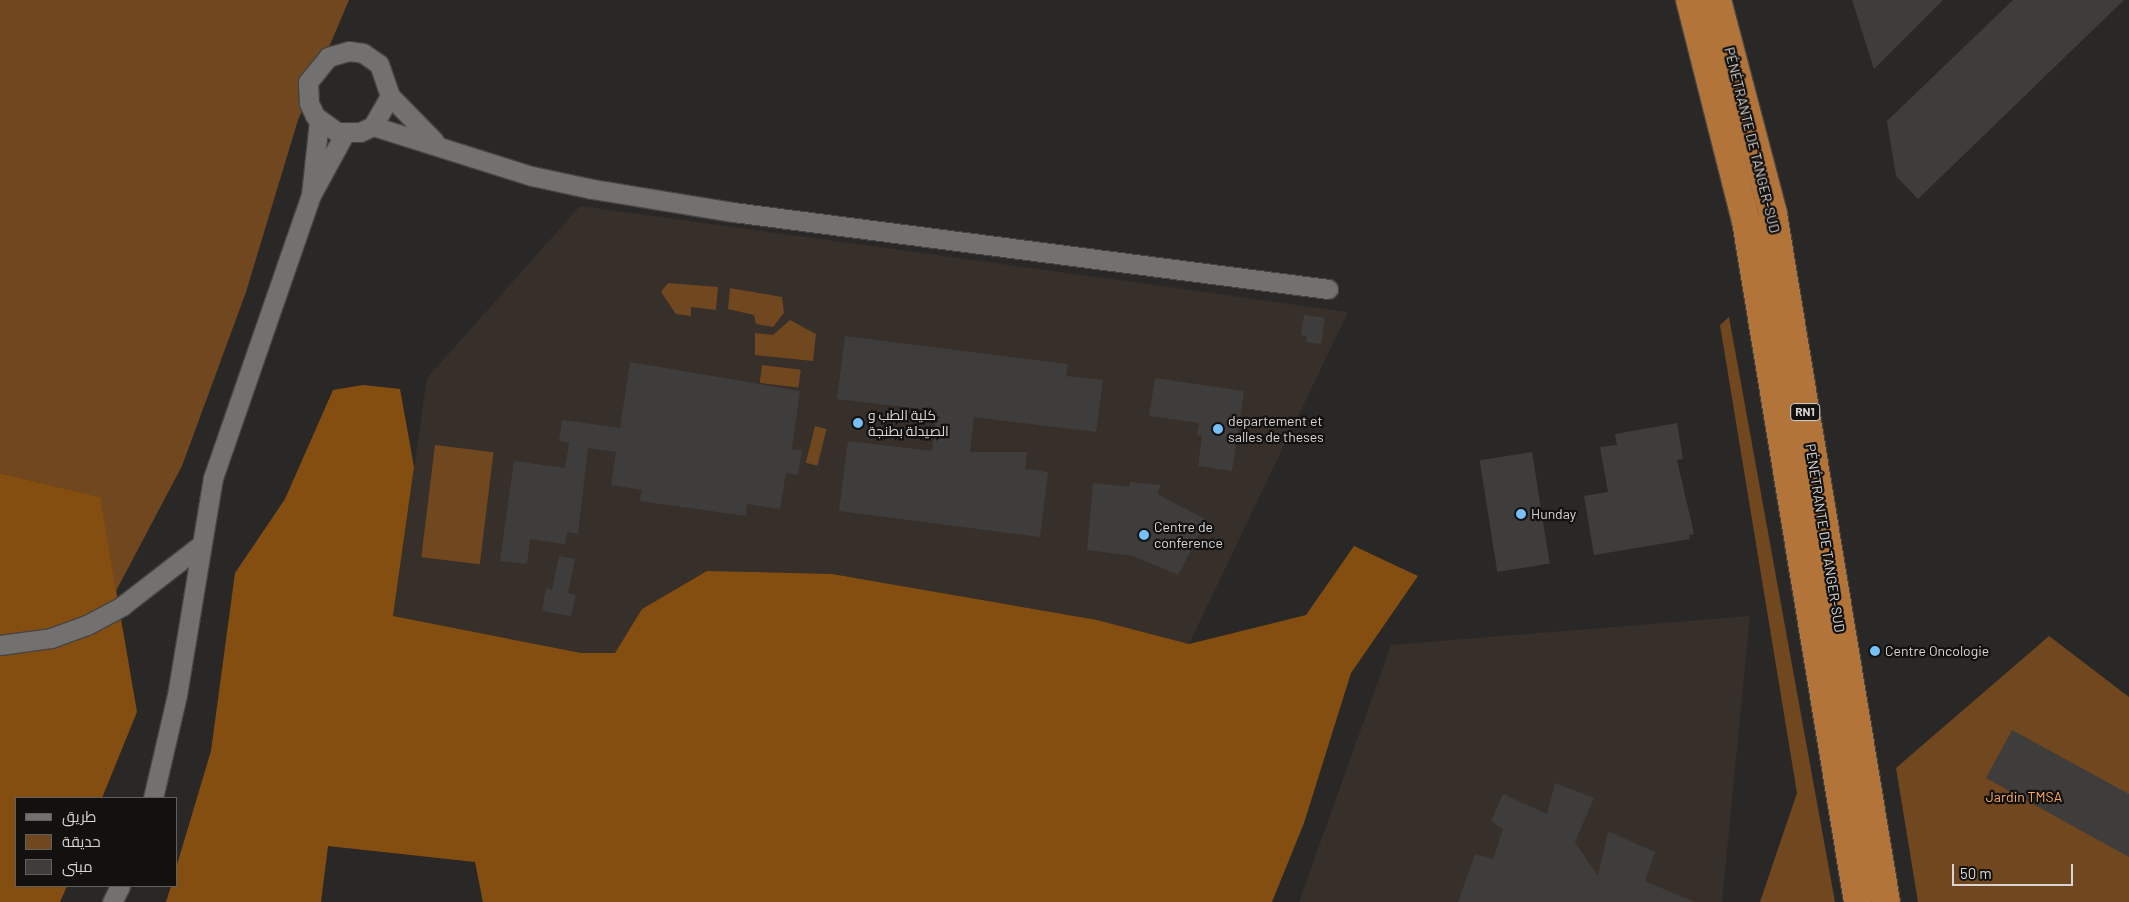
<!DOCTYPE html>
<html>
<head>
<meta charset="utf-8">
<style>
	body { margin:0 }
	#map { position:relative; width:2129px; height:902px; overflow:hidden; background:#2a2827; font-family:Barlow,Cairo,sans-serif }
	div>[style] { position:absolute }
	.built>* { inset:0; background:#362f2a }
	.green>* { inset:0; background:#70471f; transform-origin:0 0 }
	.forest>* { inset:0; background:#854e11 }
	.building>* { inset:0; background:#3f3d3c; transform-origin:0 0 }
	.roads { filter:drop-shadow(1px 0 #464443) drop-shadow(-1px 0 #464443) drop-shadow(0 1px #464443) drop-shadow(0 -1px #464443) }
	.street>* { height:19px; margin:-9.5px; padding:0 9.5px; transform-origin:9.5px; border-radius:9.5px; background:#73716f }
	.highway>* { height:28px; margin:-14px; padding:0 14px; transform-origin:14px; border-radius:14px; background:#b27439 }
	.dots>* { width:14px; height:14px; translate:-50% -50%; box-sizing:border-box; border:2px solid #121110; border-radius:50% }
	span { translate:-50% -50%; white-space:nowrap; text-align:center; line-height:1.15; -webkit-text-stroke:4.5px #121110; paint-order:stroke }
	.shield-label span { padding:1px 4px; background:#121110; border:1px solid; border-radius:4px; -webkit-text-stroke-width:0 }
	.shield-label { font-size:12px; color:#d7d6d4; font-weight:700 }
	.street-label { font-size:14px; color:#d7d6d4 }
	.poi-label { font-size:14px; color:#d7d6d4 }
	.left { translate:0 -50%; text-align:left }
	.park-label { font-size:14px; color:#faaa5e }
	.legend { position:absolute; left:15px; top:797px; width:162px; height:90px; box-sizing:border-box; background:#121110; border:1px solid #61605e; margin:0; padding:6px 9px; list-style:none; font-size:15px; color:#d7d6d4 }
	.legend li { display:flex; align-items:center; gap:10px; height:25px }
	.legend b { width:25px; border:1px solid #61605e }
	.scale { position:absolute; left:1952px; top:864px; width:121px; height:22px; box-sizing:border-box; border:2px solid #d7d6d4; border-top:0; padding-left:6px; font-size:15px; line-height:18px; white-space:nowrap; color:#d7d6d4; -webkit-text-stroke:4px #121110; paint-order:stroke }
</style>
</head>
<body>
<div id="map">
	<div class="built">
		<i style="clip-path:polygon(580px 206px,1140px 283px,1348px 312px,1189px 644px,1097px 620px,832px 574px,707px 571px,642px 609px,615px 653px,581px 653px,393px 616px,427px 378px)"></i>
		<i style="clip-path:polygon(1750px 616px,1722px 902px,1299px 902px,1391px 645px)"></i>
	</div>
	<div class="green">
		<i style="clip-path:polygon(0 0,349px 0,298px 120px,246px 292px,182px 466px,116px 591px,99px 497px,0 473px)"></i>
		<i style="clip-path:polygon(668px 283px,718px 287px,716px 310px,691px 307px,691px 316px,676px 314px,661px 292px)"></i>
		<i style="clip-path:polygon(730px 288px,782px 297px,784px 313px,773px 327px,756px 324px,754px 315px,728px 309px)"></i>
		<i style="clip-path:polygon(1729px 317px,1835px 902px,1760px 902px,1797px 793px,1720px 325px)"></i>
		<i style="clip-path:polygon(790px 320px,816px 334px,813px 361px,755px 355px,755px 333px,773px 335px)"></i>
		<i style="left:762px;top:365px;width:39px;height:18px;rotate:7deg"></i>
		<i style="left:815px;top:426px;width:12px;height:38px;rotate:14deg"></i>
		<i style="left:435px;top:445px;width:59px;height:113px;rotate:7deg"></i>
		<i style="clip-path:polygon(2049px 636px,2129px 697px,2129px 902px,1918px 902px,1896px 768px)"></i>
	</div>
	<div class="forest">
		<i style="clip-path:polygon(363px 385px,400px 389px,414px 467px,393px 616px,581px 653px,615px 653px,642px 609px,707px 571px,832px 574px,1097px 620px,1189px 644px,1306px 615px,1354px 546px,1418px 576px,1351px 673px,1304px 823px,1272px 902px,483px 902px,475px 862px,328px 846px,321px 902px,166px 902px,171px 886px,176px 886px,176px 868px,211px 751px,235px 573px,285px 499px,333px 390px)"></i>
		<i style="clip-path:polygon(0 473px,100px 497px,137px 712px,102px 798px,16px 798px,16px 886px,67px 886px,60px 902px,0 902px)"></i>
	</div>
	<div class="building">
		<i style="clip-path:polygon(1852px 0,1943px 0,1874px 69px)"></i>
		<i style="clip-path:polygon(2013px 0,2124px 0,1918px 199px,1896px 176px,1887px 121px)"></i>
		<i style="clip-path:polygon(1304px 315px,1325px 318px,1321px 344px,1306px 342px,1307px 336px,1301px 335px)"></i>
		<i style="clip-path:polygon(845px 336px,1068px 364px,1066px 376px,1103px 380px,1096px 432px,974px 417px,970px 452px,1027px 452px,1025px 469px,1048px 472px,1040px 537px,839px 511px,848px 441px,932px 451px,937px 411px,837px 399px)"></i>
		<i style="clip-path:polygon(630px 362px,800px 391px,792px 449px,802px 450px,798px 475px,786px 473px,780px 509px,747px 504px,746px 516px,640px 501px,642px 490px,611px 485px,616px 452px,588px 448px,578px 534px,567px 532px,565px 544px,530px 539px,527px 564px,500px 561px,514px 461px,565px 468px,569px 443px,559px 441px,562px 420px,620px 428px)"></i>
		<i style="clip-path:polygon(1155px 378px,1244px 391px,1232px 471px,1198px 466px,1202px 436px,1197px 435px,1199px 423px,1149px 416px)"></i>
		<i style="clip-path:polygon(1677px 423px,1683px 459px,1677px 460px,1694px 534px,1689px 535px,1690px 539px,1594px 555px,1584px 496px,1608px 492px,1600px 447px,1617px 445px,1615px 434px)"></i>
		<i style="left:1532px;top:452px;width:113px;height:53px;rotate:81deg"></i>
		<i style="clip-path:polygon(1130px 482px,1161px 485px,1157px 494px,1207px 520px,1178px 575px,1133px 556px,1087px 550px,1093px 483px,1129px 487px)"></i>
		<i style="clip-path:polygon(559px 556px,575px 559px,568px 593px,576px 595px,571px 616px,542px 611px,546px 588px,552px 590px)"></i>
		<i style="clip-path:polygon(2012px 730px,2129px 794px,2129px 857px,1986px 778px)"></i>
		<i style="clip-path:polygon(1555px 783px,1594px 798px,1575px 842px,1598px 876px,1608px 831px,1655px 852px,1645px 881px,1694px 902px,1458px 902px,1475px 854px,1493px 859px,1503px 829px,1491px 821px,1503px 794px,1547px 814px)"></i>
	</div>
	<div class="roads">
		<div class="street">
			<i style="left:390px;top:96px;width:34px;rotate:120deg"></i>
			<i style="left:373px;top:126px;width:14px;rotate:155deg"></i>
			<i style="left:360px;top:132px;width:23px;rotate:180deg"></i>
			<i style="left:337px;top:132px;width:27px;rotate:-144deg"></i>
			<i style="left:315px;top:116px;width:14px;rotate:-115deg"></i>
			<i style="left:309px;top:103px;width:21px;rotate:-93deg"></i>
			<i style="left:308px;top:82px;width:32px;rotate:-51deg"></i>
			<i style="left:328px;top:57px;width:22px;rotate:-16deg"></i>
			<i style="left:349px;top:51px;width:14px;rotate:8deg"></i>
			<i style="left:363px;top:53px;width:19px;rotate:35deg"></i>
			<i style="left:379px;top:64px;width:34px;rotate:71deg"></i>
			<i style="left:390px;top:96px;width:63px;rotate:45.6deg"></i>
			<i style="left:319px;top:121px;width:74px;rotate:96.2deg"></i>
			<i style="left:311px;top:195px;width:71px;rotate:-61.3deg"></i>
			<i style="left:373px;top:126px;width:167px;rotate:17.5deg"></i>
			<i style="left:532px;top:176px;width:61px;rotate:12.2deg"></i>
			<i style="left:592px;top:189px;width:143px;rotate:9.3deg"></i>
			<i style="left:733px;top:212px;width:600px;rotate:7.37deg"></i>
			<i style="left:0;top:645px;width:51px;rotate:-7.8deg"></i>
			<i style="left:51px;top:638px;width:38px;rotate:-20deg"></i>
			<i style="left:87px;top:625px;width:40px;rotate:-28deg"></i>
			<i style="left:122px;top:606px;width:96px;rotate:-37.8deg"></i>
			<i style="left:153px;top:798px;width:106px;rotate:-76.9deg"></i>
			<i style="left:177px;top:695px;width:220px;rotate:-80.6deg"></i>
			<i style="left:213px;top:478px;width:299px;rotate:-70.9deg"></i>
			<i style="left:112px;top:902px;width:18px;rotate:-63deg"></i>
		</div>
		<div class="highway">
			<i style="left:1690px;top:0;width:228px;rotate:75.8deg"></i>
			<i style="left:1746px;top:221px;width:690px;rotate:80.66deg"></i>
			<i style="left:1717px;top:0;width:221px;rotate:75.3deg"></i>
			<i style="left:1773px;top:214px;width:697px;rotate:80.67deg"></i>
		</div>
	</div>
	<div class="dots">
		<i style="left:858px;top:423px;background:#76c0f7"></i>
		<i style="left:1218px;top:429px;background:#76c0f7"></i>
		<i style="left:1521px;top:514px;background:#76c0f7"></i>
		<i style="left:1144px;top:535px;background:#76c0f7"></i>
		<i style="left:1875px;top:651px;background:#76c0f7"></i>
	</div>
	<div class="shield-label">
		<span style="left:1805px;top:412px">RN1</span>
	</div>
	<div class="street-label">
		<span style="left:1752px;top:140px;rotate:76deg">PÉNÉTRANTE DE TANGER-SUD</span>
		<span style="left:1825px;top:538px;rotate:81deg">PÉNÉTRANTE DE TANGER-SUD</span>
	</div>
	<div class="poi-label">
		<span class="left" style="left:868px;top:423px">كلية الطب و<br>الصيدلة بطنجة</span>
		<span class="left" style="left:1228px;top:429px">departement et<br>salles de theses</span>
		<span class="left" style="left:1531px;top:514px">Hunday</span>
		<span class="left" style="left:1154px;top:535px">Centre de<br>conference</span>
		<span class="left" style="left:1885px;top:651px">Centre Oncologie</span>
	</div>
	<div class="park-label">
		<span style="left:2024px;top:797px">Jardin TMSA</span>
	</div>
	<ul class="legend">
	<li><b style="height:6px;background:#73716f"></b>طريق</li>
	<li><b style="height:14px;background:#70471f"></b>حديقة</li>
	<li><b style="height:14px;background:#3f3d3c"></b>مبنى</li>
	</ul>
	<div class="scale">50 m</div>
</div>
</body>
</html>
